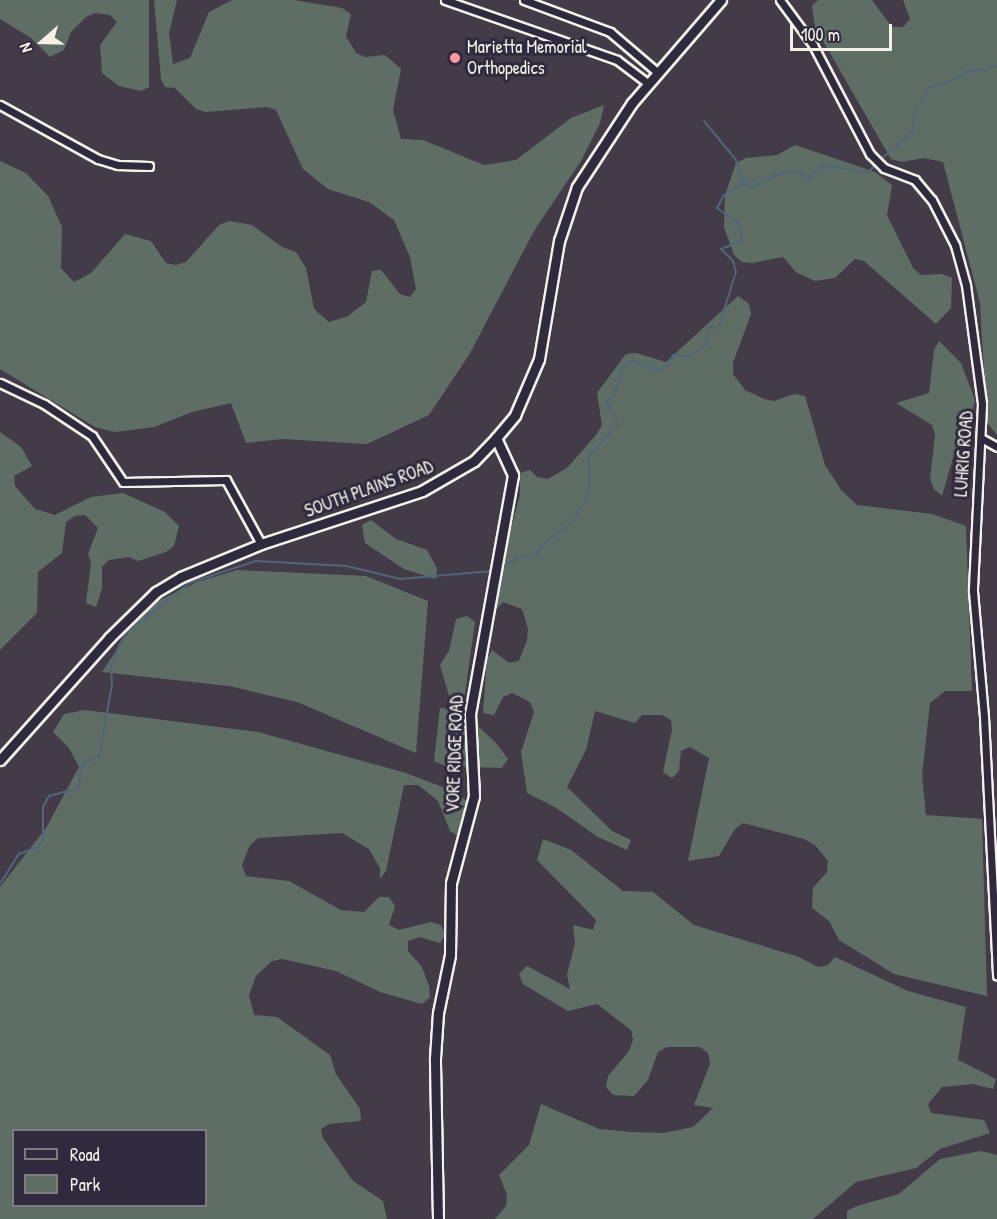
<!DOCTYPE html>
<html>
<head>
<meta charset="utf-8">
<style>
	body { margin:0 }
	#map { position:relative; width:997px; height:1219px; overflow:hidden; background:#433c48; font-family:"Patrick Hand",sans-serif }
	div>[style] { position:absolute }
	.green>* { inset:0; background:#5e6e64 }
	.stream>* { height:2px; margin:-1px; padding:0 1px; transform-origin:1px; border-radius:1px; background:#50667b }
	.roads { filter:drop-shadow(2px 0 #f4f1e8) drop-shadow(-2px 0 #f4f1e8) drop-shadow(0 2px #f4f1e8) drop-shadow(0 -2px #f4f1e8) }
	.street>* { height:7px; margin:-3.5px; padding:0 3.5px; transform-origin:3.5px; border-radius:3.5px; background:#2f2a3d }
	.secondary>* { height:9px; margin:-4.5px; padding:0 4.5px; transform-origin:4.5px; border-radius:4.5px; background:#2f2a3d }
	.dots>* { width:16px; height:16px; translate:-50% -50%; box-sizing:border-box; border:3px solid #2f2a3d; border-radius:50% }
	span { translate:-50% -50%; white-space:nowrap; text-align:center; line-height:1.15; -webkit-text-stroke:6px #2f2a3d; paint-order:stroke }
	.poi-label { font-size:18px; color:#f4f1e8 }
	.left { translate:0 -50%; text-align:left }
	.street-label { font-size:18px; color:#f4f1e8 }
	.legend { position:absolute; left:12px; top:1129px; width:195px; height:78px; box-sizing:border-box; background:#2f2a3d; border:2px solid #7e7a81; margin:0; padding:8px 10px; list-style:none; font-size:18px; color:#f4f1e8 }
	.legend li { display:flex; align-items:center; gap:12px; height:30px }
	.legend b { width:30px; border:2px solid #7e7a81 }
	.north { position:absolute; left:12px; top:12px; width:60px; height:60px; -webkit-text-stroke:4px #2f2a3d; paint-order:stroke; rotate:250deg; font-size:16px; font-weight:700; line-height:24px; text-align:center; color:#f4f1e8 }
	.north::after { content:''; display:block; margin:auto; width:21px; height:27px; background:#f4f1e8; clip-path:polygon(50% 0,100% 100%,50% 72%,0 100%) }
	.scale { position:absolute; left:790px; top:24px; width:102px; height:27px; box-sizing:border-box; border:3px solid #f4f1e8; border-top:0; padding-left:8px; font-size:18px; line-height:21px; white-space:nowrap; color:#f4f1e8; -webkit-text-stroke:4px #2f2a3d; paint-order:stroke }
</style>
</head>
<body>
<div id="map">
	<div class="green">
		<i style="clip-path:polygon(0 0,149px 0,149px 87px,141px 91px,119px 86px,102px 73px,100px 45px,117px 22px,110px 15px,95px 13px,86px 17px,71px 32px,64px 50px,50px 57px,31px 38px,0 19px)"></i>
		<i style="clip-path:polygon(154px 0,177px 0,169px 33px,173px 64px,190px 58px,209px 12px,232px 0,294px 0,342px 8px,351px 14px,346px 36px,356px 53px,365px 57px,385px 55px,401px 69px,393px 110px,401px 139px,423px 140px,484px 165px,516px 160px,571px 118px,604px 105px,600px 123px,581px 161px,534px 231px,469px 355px,429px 415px,367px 444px,282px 439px,246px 443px,231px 403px,192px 412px,154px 427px,115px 432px,95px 427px,0 369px,0 161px,26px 173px,48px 196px,62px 227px,61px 268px,74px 282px,91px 273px,125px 234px,151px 241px,166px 263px,176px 265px,186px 262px,219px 225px,229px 221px,252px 225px,282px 247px,296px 252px,306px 268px,314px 309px,329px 322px,348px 316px,366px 302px,372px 271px,381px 270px,400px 294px,410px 297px,416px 289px,410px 257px,394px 220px,369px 202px,328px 189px,303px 169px,276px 110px,267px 107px,205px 112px,196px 109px,175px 88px,165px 87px,161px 79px)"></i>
		<i style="clip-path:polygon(818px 0,872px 0,892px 27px,903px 27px,910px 19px,903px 0,997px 0,997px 435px,987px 423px,980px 303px,943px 162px,923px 158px,902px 162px,891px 159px,815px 27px,812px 6px)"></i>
		<i style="clip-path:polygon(795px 145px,875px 172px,892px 185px,887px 215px,913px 268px,921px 275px,942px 274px,952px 278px,951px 308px,936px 324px,864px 261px,855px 259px,835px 278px,815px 281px,796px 272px,783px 257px,752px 263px,742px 262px,734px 255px,724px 227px,725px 195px,736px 163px,746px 158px,777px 155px)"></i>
		<i style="clip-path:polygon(738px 296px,749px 304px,751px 314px,733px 363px,733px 374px,745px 390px,764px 399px,774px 401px,794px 394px,805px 396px,825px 465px,842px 491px,857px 505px,932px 514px,966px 526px,972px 691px,945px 691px,930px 703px,922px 775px,926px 815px,982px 819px,987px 996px,894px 974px,839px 940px,829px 921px,812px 908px,813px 888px,827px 872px,828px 861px,815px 845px,804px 839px,743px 823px,735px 829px,719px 856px,688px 861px,709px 758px,690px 747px,681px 751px,679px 771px,672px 778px,663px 772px,672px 730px,671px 720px,662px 715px,642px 715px,635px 723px,595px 711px,586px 750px,567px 787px,612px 831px,631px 840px,627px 850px,598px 837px,555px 807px,527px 793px,521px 752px,534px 712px,530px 702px,512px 693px,503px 697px,494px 715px,483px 713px,487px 659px,492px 650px,509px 663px,519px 661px,527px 640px,528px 629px,522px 609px,503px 602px,496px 609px,507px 543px,520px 495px,520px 473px,530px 470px,537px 477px,548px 479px,567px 468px,597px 434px,602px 425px,597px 393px,626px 354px,636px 353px,666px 362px)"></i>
		<i style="clip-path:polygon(939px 341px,961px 363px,975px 400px,968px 429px,956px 447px,942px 496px,934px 489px,930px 479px,935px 435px,932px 425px,896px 403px,929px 393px,934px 350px)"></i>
		<i style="clip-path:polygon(0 432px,21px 447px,32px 466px,14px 476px,15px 486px,35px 509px,55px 515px,91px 497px,123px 493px,165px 512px,179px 526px,174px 546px,166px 552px,138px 561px,129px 557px,109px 560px,102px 567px,102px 588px,96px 607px,86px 603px,91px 563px,88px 554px,98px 528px,85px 515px,75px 516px,66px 522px,62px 553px,38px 572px,37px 613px,0 650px)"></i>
		<i style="clip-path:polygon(371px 520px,396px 539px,427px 550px,437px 568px,436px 579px,404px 569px,365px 543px,362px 525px)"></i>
		<i style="clip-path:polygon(237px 570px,366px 576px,428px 601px,416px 753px,297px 702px,229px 686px,102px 672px,138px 618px,158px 601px,197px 582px)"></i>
		<i style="clip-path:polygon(467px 616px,475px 622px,464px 700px,450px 699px,440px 665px,449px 651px,456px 619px)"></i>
		<i style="clip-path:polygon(440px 708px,461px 710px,496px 743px,508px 759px,502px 768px,445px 766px,434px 761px)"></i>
		<i style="clip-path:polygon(evenodd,85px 710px,258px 732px,406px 773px,458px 793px,468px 803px,458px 836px,450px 831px,438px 801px,418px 785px,404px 785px,386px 871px,380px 879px,380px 868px,369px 849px,342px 833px,258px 838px,250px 845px,242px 865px,246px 876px,289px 881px,341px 910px,364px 912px,379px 897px,389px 897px,395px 906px,389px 925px,399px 930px,431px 922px,441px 925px,445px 935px,440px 943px,419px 937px,408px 941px,408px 951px,422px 967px,429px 986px,430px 997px,422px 1004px,380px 992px,336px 971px,282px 959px,272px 961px,256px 976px,249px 995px,254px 1015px,277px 1017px,330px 1055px,336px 1074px,360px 1109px,361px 1121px,329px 1124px,321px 1129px,323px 1138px,353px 1181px,383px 1201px,387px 1219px,0 1219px,0 887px,46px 828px,79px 767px,69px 748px,53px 732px,64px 714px,85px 710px,14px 1130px,206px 1130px,206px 1206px,14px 1206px,14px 1130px)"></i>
		<i style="clip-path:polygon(543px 839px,571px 850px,623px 891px,653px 892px,694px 925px,799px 957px,818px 967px,828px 965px,835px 957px,908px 991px,966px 1007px,958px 1060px,996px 1079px,993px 1089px,973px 1084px,942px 1087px,928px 1104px,931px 1113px,984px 1120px,990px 1133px,940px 1149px,916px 1168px,856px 1182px,813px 1219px,495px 1219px,506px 1206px,507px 1195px,499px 1175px,529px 1145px,541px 1104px,599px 1129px,631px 1132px,664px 1133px,693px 1127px,713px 1108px,694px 1105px,710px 1064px,708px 1053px,700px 1047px,667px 1047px,658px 1052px,648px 1080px,634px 1096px,613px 1095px,606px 1087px,608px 1076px,629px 1051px,633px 1040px,631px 1030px,597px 1004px,568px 1011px,523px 984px,519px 974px,527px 966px,570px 989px,567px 975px,575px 943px,573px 925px,593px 930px,596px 920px,537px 860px)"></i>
		<i style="clip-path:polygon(981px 1151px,997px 1155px,997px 1219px,847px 1219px,847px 1211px,857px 1206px,899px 1194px,940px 1159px)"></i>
	</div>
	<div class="stream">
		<i style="left:704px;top:121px;width:50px;rotate:50.6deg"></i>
		<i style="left:736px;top:160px;width:24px;rotate:71deg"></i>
		<i style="left:880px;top:160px;width:44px;rotate:-41.3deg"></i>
		<i style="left:913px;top:131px;width:16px;rotate:-86deg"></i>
		<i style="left:914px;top:115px;width:30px;rotate:-63deg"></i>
		<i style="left:928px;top:88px;width:28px;rotate:-18deg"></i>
		<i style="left:955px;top:79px;width:14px;rotate:-34deg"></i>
		<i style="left:967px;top:71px;width:21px;rotate:-3deg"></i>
		<i style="left:988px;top:70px;width:11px;rotate:-38deg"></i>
		<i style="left:499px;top:570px;width:21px;rotate:-35deg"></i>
		<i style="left:516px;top:558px;width:20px;rotate:-11deg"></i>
		<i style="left:536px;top:554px;width:18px;rotate:-49deg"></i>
		<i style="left:548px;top:540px;width:24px;rotate:-33deg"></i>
		<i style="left:568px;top:527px;width:29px;rotate:-56deg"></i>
		<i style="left:584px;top:503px;width:13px;rotate:-63deg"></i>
		<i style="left:590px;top:491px;width:33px;rotate:-93deg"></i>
		<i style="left:588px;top:458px;width:45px;rotate:-49.5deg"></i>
		<i style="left:617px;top:424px;width:25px;rotate:-116deg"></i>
		<i style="left:606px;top:401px;width:9px;rotate:-32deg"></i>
		<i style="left:614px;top:396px;width:29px;rotate:-74deg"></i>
		<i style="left:622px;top:368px;width:13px;rotate:-32deg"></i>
		<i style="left:633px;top:361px;width:27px;rotate:20deg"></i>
		<i style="left:658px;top:370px;width:12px;rotate:-24deg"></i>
		<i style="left:669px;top:365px;width:11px;rotate:-68deg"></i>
		<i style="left:673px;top:355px;width:17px;rotate:7deg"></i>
		<i style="left:690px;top:357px;width:21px;rotate:-39deg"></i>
		<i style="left:706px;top:344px;width:18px;rotate:-77deg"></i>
		<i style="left:710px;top:326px;width:7px;rotate:16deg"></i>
		<i style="left:717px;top:328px;width:6px;rotate:-59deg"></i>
		<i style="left:720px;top:323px;width:53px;rotate:-72.6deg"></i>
		<i style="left:736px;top:272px;width:11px;rotate:-105deg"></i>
		<i style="left:733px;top:261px;width:17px;rotate:-135deg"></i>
		<i style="left:721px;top:249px;width:22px;rotate:-22deg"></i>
		<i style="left:741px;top:241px;width:8px;rotate:-83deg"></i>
		<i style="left:742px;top:233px;width:12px;rotate:-114deg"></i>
		<i style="left:737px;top:222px;width:24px;rotate:-145deg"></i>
		<i style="left:717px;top:208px;width:15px;rotate:-62deg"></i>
		<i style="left:724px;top:195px;width:23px;rotate:-31deg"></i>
		<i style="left:744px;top:183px;width:9px;rotate:27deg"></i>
		<i style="left:752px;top:187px;width:32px;rotate:-26deg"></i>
		<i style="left:781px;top:173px;width:18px;rotate:-3deg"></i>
		<i style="left:799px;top:172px;width:11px;rotate:41deg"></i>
		<i style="left:807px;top:179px;width:22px;rotate:-39deg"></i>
		<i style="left:824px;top:165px;width:45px;rotate:10.3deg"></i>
		<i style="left:868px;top:173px;width:12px;rotate:-48deg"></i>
		<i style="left:0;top:884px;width:36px;rotate:-58deg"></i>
		<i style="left:19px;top:854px;width:20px;rotate:-20deg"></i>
		<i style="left:38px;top:847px;width:9px;rotate:-54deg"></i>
		<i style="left:43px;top:840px;width:33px;rotate:-90deg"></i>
		<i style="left:43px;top:807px;width:13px;rotate:-61deg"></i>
		<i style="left:49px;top:796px;width:30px;rotate:-15deg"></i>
		<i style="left:78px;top:788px;width:25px;rotate:-79deg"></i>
		<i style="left:83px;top:763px;width:17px;rotate:-21deg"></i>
		<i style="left:99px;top:757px;width:74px;rotate:-79.9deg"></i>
		<i style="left:112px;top:684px;width:19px;rotate:-93deg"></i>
		<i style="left:111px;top:665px;width:23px;rotate:-67deg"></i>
		<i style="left:120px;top:644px;width:14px;rotate:-60deg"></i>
		<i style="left:127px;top:632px;width:79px;rotate:-38.3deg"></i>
		<i style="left:189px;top:583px;width:71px;rotate:-18.2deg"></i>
		<i style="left:256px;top:561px;width:90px;rotate:3.2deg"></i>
		<i style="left:346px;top:566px;width:56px;rotate:13.5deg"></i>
		<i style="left:400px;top:579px;width:93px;rotate:-4.9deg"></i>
	</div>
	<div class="roads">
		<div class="street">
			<i style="left:445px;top:0;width:182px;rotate:19.2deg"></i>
			<i style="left:617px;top:60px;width:39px;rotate:37deg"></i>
			<i style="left:524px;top:0;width:92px;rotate:20.4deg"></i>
			<i style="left:610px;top:32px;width:62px;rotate:40.4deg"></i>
			<i style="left:780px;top:0;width:56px;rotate:53.7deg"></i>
			<i style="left:813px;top:45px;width:123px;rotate:62.4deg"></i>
			<i style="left:870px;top:154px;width:20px;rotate:45deg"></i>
			<i style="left:884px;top:168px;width:33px;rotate:21deg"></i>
			<i style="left:915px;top:180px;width:26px;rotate:50deg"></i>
			<i style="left:932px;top:200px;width:51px;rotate:62.9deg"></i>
			<i style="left:955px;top:245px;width:41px;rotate:74.6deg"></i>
			<i style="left:966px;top:285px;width:120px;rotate:82.3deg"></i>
			<i style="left:982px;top:404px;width:187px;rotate:92.8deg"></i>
			<i style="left:973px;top:591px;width:126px;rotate:85deg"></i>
			<i style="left:984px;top:717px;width:259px;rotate:87.1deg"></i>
			<i style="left:0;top:105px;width:112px;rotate:28.9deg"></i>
			<i style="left:98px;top:159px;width:21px;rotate:17deg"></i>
			<i style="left:118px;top:165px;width:31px;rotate:2deg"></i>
			<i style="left:0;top:383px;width:49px;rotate:25.5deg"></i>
			<i style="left:44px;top:404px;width:58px;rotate:33.7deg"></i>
			<i style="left:92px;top:436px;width:55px;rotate:56deg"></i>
			<i style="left:123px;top:482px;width:103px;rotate:-1.1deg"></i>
			<i style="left:226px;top:480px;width:73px;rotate:61.3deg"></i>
			<i style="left:981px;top:438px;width:18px;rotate:29deg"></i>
		</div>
		<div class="secondary">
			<i style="left:0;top:760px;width:164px;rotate:-48.2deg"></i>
			<i style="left:109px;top:638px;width:66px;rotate:-44.4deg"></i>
			<i style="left:156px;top:592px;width:29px;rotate:-31deg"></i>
			<i style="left:181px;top:577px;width:87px;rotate:-22.4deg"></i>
			<i style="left:261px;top:544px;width:169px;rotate:-18.2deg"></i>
			<i style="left:422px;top:491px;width:60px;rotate:-30deg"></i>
			<i style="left:474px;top:461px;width:32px;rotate:-46deg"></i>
			<i style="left:496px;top:438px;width:30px;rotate:-50deg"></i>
			<i style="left:515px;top:415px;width:61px;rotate:-66.8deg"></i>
			<i style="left:539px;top:359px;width:120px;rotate:-80.4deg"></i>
			<i style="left:559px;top:241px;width:57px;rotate:-71.6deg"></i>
			<i style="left:577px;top:187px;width:100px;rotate:-56.8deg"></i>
			<i style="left:632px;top:103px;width:136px;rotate:-49.2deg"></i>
			<i style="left:438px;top:1219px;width:161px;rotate:-91.1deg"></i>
			<i style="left:435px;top:1058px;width:45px;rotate:-86.2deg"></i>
			<i style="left:438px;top:1013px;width:59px;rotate:-78.3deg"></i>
			<i style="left:450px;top:955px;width:72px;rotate:-89.2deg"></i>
			<i style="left:451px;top:883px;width:90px;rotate:-75.2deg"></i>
			<i style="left:474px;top:796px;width:82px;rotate:-92.8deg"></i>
			<i style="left:470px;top:714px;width:243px;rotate:-79.8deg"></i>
			<i style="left:513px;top:475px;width:41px;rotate:-114.7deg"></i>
		</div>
	</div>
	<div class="dots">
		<i style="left:455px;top:58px;background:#ff9aa2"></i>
	</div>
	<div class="poi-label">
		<span class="left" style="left:467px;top:58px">Marietta Memorial<br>Orthopedics</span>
	</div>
	<div class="street-label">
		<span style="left:964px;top:454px;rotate:-86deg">LUHRIG ROAD</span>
		<span style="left:369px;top:489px;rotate:-20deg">SOUTH PLAINS ROAD</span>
		<span style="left:455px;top:754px;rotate:-88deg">VORE RIDGE ROAD</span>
	</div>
	<ul class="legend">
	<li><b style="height:8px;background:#2f2a3d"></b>Road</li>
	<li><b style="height:16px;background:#5e6e64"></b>Park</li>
	</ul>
	<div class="north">N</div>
	<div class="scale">100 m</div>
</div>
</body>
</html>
